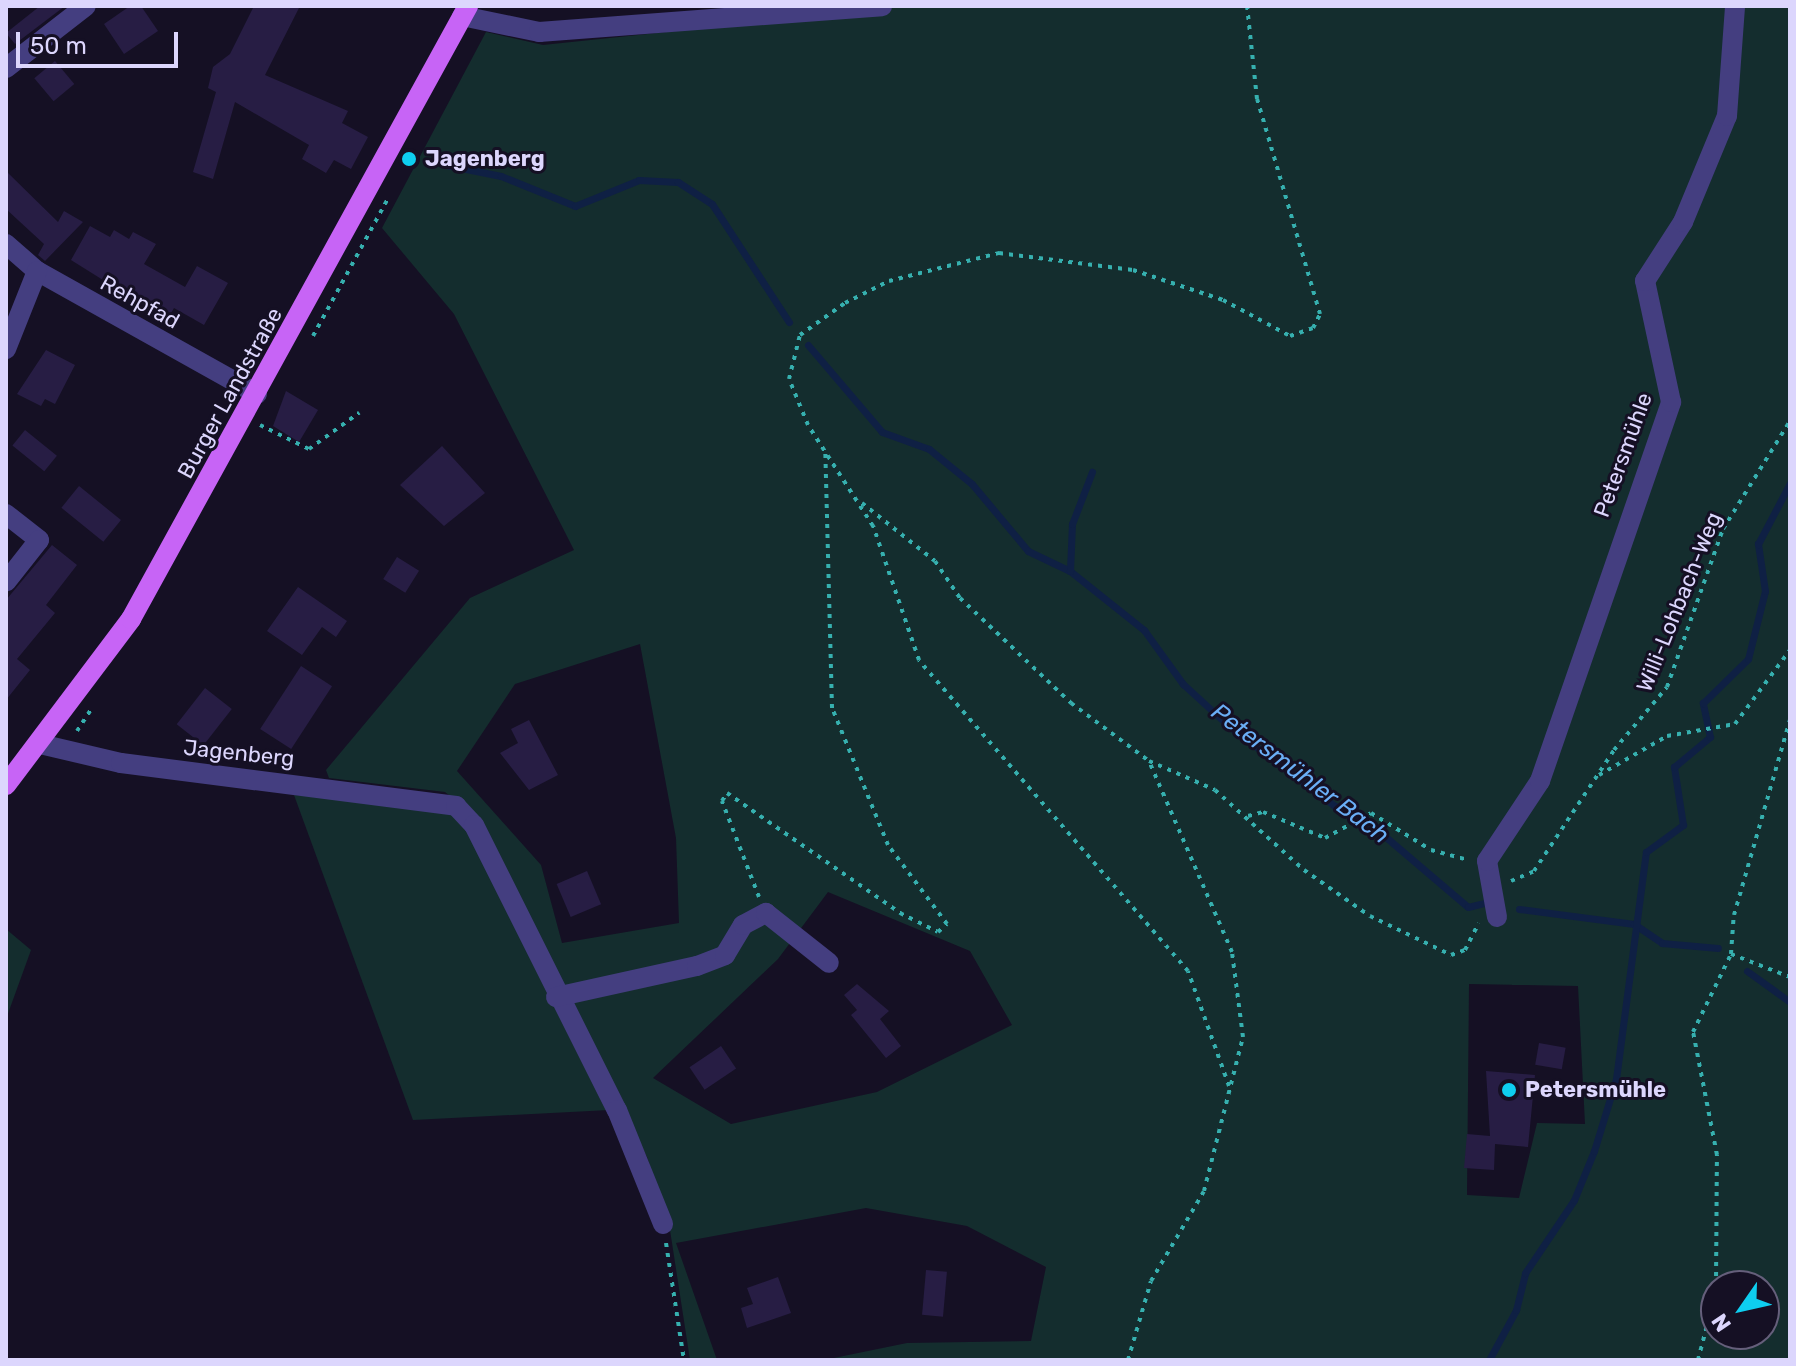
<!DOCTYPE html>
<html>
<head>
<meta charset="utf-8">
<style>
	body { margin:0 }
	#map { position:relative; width:1796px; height:1366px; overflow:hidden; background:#151024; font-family:Rubik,sans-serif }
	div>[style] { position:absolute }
	.green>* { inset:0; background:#142d2e }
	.stream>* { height:7px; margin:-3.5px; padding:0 3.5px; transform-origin:3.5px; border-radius:3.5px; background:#0f2044 }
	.building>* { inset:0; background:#271d44; transform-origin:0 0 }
	.path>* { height:4px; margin-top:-2px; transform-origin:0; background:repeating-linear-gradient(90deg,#36b0af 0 4px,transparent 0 10px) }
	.minor>* { height:20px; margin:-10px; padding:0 10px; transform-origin:10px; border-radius:10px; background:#443e80 }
	.major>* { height:20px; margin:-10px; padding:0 10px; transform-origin:10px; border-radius:10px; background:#c764f6 }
	.dots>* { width:22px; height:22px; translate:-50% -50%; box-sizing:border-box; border:4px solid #151024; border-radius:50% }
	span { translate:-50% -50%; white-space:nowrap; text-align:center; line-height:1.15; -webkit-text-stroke:6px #151024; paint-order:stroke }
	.poi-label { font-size:22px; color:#dcd6fd; font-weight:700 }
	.left { translate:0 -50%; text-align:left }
	.street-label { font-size:22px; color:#dcd6fd }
	.water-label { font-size:24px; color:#6aaef6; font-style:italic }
	.frame { position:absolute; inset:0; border:8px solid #dcd6fd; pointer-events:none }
	.north { position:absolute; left:1700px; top:1270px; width:80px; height:80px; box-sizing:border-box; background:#151024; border:2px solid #655f7b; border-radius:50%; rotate:236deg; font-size:22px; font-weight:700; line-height:32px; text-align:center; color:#dcd6fd }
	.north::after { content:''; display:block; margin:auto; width:28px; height:36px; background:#0ecef0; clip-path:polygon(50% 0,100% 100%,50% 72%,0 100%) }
	.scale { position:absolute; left:16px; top:32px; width:162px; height:36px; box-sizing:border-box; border:4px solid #dcd6fd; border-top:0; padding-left:10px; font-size:24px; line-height:28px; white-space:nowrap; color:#dcd6fd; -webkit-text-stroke:6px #151024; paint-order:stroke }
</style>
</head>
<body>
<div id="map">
	<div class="green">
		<i style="clip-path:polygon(evenodd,849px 6px,1790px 6px,1790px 1360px,824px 1360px,907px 1343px,1031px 1341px,1046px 1267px,967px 1226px,866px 1208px,676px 1243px,717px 1360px,690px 1360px,670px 1230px,647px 1157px,479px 818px,445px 792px,329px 778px,326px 770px,470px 598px,574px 550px,454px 314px,382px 228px,486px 32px,543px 45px,847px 13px,849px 6px,640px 644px,676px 838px,679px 923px,562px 943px,541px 865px,457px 771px,515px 684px,640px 644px,849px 6px,828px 892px,970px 951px,1012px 1025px,877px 1092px,731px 1124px,653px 1078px,778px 959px,828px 892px,849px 6px,1469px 984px,1578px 986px,1585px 1124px,1537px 1123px,1519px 1198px,1467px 1195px,1469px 984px,849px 6px,1716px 1286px,1764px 1286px,1764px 1334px,1716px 1334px,1716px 1286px)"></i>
		<i style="clip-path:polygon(294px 795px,456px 806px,609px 1110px,413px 1120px)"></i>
		<i style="clip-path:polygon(6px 929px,31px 950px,6px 1019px)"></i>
	</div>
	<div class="stream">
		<i style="left:446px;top:165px;width:56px;rotate:11.3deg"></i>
		<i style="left:501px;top:176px;width:80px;rotate:22.1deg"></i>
		<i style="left:575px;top:206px;width:69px;rotate:-22.1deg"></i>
		<i style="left:639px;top:180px;width:39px;rotate:3deg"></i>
		<i style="left:678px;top:182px;width:40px;rotate:32.9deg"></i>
		<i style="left:712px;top:204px;width:141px;rotate:56.9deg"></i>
		<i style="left:808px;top:345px;width:114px;rotate:49.6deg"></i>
		<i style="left:882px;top:432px;width:50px;rotate:19.9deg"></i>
		<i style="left:929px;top:449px;width:55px;rotate:39.1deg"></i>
		<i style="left:972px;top:484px;width:87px;rotate:50.1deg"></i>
		<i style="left:1028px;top:551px;width:47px;rotate:25.5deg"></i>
		<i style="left:1070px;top:571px;width:95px;rotate:38.6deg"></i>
		<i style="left:1144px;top:630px;width:67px;rotate:54.2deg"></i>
		<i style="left:1183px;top:684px;width:64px;rotate:42.5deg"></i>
		<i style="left:1230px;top:727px;width:131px;rotate:37deg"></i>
		<i style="left:1335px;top:806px;width:28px;rotate:21deg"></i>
		<i style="left:1361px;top:816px;width:140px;rotate:40.4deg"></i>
		<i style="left:1468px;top:907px;width:16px;rotate:-14deg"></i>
		<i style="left:1070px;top:571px;width:47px;rotate:-87.6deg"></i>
		<i style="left:1072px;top:524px;width:56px;rotate:-69deg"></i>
		<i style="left:1519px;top:909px;width:116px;rotate:7.4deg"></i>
		<i style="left:1634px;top:924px;width:34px;rotate:34deg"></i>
		<i style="left:1662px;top:943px;width:56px;rotate:5.1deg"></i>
		<i style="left:1747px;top:971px;width:53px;rotate:35.8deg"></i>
		<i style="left:1489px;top:1360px;width:57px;rotate:-61.6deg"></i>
		<i style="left:1516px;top:1310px;width:38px;rotate:-76deg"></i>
		<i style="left:1525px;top:1273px;width:88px;rotate:-56.1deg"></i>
		<i style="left:1574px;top:1200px;width:53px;rotate:-67.8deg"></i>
		<i style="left:1594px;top:1151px;width:75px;rotate:-73deg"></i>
		<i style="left:1616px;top:1079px;width:229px;rotate:-82.5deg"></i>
		<i style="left:1646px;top:852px;width:46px;rotate:-36.1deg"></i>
		<i style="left:1683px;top:825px;width:59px;rotate:-98.8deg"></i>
		<i style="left:1674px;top:767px;width:47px;rotate:-39.8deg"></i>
		<i style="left:1710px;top:737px;width:35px;rotate:-102deg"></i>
		<i style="left:1703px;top:703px;width:63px;rotate:-44.4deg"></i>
		<i style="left:1748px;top:659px;width:70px;rotate:-76deg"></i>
		<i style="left:1765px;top:591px;width:48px;rotate:-98.5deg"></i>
		<i style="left:1758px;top:544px;width:69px;rotate:-62.3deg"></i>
	</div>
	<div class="building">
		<i style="clip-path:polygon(40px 6px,65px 6px,15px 44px,6px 33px)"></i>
		<i style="clip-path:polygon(130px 6px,141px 6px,158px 31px,124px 54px,104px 24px)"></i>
		<i style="clip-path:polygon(254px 6px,300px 6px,265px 75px,348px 111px,342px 123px,368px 137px,351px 169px,334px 160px,326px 173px,302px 159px,309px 145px,235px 102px,213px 179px,193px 172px,216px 92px,208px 88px,213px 67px,230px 54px)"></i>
		<i style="left:55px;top:61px;width:30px;height:27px;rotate:50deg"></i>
		<i style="clip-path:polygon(6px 171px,58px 222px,64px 211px,83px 222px,45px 261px,38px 255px,44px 244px,6px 209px)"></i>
		<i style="clip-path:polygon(90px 226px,110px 237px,114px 230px,129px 239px,133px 232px,156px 244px,144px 264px,185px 287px,197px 266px,228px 283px,204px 325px,174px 308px,167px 320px,71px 260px)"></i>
		<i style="clip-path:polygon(46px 350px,75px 365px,55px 404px,45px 399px,41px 406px,17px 394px)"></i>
		<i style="clip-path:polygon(286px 391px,318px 410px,299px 442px,273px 426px)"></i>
		<i style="left:25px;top:430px;width:41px;height:20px;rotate:39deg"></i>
		<i style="clip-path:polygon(442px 446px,485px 493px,444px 526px,400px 485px)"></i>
		<i style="left:79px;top:486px;width:54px;height:28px;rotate:39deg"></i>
		<i style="clip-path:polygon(52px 545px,77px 565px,46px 605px,55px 613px,17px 659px,30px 670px,6px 700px,6px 600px)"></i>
		<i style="left:397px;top:557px;width:26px;height:26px;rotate:32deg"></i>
		<i style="clip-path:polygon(298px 587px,347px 621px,336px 637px,322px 627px,302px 655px,267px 631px)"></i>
		<i style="left:301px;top:666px;width:37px;height:75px;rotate:33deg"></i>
		<i style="left:205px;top:688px;width:34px;height:46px;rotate:38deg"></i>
		<i style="clip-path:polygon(529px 720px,558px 775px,529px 790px,500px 753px,518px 743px,511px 729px)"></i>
		<i style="left:587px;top:871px;width:36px;height:33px;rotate:67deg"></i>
		<i style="clip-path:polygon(857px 984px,889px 1011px,880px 1019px,901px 1046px,886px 1058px,851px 1015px,857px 1010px,844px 995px)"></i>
		<i style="left:1539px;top:1043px;width:27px;height:22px;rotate:10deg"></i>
		<i style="left:721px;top:1046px;width:27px;height:38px;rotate:56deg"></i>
		<i style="clip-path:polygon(1486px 1071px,1535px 1075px,1528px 1147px,1495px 1144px,1494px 1170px,1464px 1168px,1467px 1134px,1490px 1136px)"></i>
		<i style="left:926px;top:1270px;width:21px;height:45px;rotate:5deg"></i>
		<i style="clip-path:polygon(778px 1277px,791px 1313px,747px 1328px,741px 1308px,753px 1304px,747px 1288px)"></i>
	</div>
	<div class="path">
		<i style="left:313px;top:336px;width:155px;rotate:-61.4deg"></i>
		<i style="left:260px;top:425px;width:55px;rotate:26.1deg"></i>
		<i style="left:309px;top:449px;width:62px;rotate:-35.8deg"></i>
		<i style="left:862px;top:503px;width:93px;rotate:38.5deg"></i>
		<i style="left:935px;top:561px;width:45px;rotate:56deg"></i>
		<i style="left:960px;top:598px;width:153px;rotate:43.4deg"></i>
		<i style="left:1071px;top:703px;width:97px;rotate:36.6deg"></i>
		<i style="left:77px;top:731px;width:27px;rotate:-57deg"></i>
		<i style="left:1599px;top:775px;width:78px;rotate:-29.8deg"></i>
		<i style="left:1667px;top:736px;width:69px;rotate:-10deg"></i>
		<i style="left:1735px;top:724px;width:92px;rotate:-53.4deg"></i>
		<i style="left:1248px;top:816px;width:16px;rotate:-15deg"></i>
		<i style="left:1263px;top:812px;width:67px;rotate:22.8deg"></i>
		<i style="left:1325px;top:838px;width:52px;rotate:-28.5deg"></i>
		<i style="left:1371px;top:813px;width:70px;rotate:31.7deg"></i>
		<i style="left:1431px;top:850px;width:38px;rotate:15deg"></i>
		<i style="left:1511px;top:881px;width:25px;rotate:-23deg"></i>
		<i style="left:1534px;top:871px;width:145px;rotate:-56.5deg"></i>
		<i style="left:1614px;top:750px;width:82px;rotate:-49.9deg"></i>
		<i style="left:1667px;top:687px;width:168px;rotate:-70.5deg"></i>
		<i style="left:1723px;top:529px;width:127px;rotate:-58.2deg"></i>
		<i style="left:759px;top:897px;width:103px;rotate:-111.1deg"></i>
		<i style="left:722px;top:801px;width:9px;rotate:-58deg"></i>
		<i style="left:727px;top:793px;width:211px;rotate:34.7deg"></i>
		<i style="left:900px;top:913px;width:42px;rotate:26.6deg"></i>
		<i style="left:938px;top:932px;width:12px;rotate:-42deg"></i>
		<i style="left:947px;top:924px;width:99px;rotate:-126.8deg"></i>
		<i style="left:888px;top:845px;width:148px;rotate:-112.2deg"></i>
		<i style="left:832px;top:708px;width:259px;rotate:-91.5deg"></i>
		<i style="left:1731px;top:954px;width:63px;rotate:21.3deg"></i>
		<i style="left:1229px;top:1086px;width:122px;rotate:-109.6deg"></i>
		<i style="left:1188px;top:971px;width:411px;rotate:-130.9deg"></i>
		<i style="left:919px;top:660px;width:142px;rotate:-108.9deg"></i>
		<i style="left:873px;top:526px;width:120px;rotate:-122.8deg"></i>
		<i style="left:808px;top:425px;width:50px;rotate:-112.4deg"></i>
		<i style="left:789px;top:379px;width:45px;rotate:-76deg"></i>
		<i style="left:800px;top:335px;width:55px;rotate:-35.4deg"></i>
		<i style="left:845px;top:303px;width:49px;rotate:-26.6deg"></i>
		<i style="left:889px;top:281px;width:114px;rotate:-14.3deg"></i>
		<i style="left:999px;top:253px;width:135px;rotate:7.2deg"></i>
		<i style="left:1133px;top:270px;width:95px;rotate:18.4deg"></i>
		<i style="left:1223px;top:300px;width:76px;rotate:28.2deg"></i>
		<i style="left:1290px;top:336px;width:24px;rotate:-19deg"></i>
		<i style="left:1313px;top:328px;width:16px;rotate:-63deg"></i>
		<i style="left:1320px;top:314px;width:224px;rotate:-106.3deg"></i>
		<i style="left:1257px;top:99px;width:94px;rotate:-96.1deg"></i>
		<i style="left:666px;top:1243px;width:118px;rotate:81.3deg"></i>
		<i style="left:1716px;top:1286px;width:131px;rotate:-89.6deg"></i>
		<i style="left:1717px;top:1155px;width:125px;rotate:-101deg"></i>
		<i style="left:1693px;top:1032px;width:87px;rotate:-64deg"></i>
		<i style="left:1731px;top:954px;width:39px;rotate:-86deg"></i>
		<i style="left:1734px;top:915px;width:203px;rotate:-74deg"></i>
		<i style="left:1128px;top:1360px;width:82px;rotate:-73.8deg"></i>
		<i style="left:1151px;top:1281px;width:104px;rotate:-59.5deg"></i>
		<i style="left:1204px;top:1191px;width:159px;rotate:-75.8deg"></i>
		<i style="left:1243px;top:1037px;width:86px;rotate:-97.4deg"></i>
		<i style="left:1232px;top:952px;width:208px;rotate:-113.5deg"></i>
		<i style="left:1149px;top:761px;width:72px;rotate:23.7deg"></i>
		<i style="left:1215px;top:790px;width:120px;rotate:42deg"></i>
		<i style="left:1304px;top:870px;width:80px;rotate:34.9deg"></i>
		<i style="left:1370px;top:916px;width:90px;rotate:25.7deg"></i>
		<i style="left:1451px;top:955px;width:15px;rotate:-20deg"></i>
		<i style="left:1465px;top:950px;width:30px;rotate:-63deg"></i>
		<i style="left:1698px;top:1360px;width:71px;rotate:-75.4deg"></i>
	</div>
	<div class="minor">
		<i style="left:462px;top:16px;width:79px;rotate:11.7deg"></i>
		<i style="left:539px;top:32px;width:344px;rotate:-4.3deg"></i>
		<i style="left:6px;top:68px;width:101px;rotate:-37.8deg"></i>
		<i style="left:6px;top:244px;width:41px;rotate:41.1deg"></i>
		<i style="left:37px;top:271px;width:252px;rotate:29.2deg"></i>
		<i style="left:6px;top:349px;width:84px;rotate:-68.3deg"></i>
		<i style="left:6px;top:514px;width:42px;rotate:38.2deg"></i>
		<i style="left:39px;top:540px;width:53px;rotate:128.2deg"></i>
		<i style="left:40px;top:744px;width:83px;rotate:13.2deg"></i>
		<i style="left:121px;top:763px;width:338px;rotate:7.3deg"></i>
		<i style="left:456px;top:806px;width:26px;rotate:47deg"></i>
		<i style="left:474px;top:825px;width:319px;rotate:63.4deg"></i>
		<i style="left:617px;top:1110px;width:123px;rotate:68deg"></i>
		<i style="left:1497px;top:917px;width:57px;rotate:-100.1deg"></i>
		<i style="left:1487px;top:861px;width:96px;rotate:-56.5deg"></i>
		<i style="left:1540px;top:781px;width:401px;rotate:-70.9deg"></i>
		<i style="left:1671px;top:402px;width:124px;rotate:-102.1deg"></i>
		<i style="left:1645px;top:281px;width:70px;rotate:-57.2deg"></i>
		<i style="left:1683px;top:222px;width:115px;rotate:-67.5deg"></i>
		<i style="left:1727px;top:116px;width:110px;rotate:-85.8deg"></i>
		<i style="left:556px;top:997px;width:144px;rotate:-12.4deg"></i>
		<i style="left:697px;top:966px;width:30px;rotate:-21deg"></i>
		<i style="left:725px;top:955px;width:35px;rotate:-59deg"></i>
		<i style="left:743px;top:925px;width:26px;rotate:-28deg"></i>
		<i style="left:766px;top:913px;width:80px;rotate:38.4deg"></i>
	</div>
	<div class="major">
		<i style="left:6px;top:785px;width:208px;rotate:-53deg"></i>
		<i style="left:131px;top:619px;width:700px;rotate:-61.2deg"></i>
	</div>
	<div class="dots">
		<i style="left:409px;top:159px;background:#0ecef0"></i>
		<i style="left:1509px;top:1090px;background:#0ecef0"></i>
	</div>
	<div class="poi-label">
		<span class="left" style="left:425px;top:159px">Jagenberg</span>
		<span class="left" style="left:1525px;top:1090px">Petersmühle</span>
	</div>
	<div class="street-label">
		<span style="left:140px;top:302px;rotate:29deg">Rehpfad</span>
		<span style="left:230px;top:393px;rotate:-61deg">Burger Landstraße</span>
		<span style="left:1623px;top:455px;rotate:-70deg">Petersmühle</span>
		<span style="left:1679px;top:602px;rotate:-68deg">Willi-Lohbach-Weg</span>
		<span style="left:239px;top:753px;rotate:6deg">Jagenberg</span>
	</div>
	<div class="water-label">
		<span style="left:1300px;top:774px;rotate:37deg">Petersmühler Bach</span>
	</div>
	<div class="frame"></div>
	<div class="north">N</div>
	<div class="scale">50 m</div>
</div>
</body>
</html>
